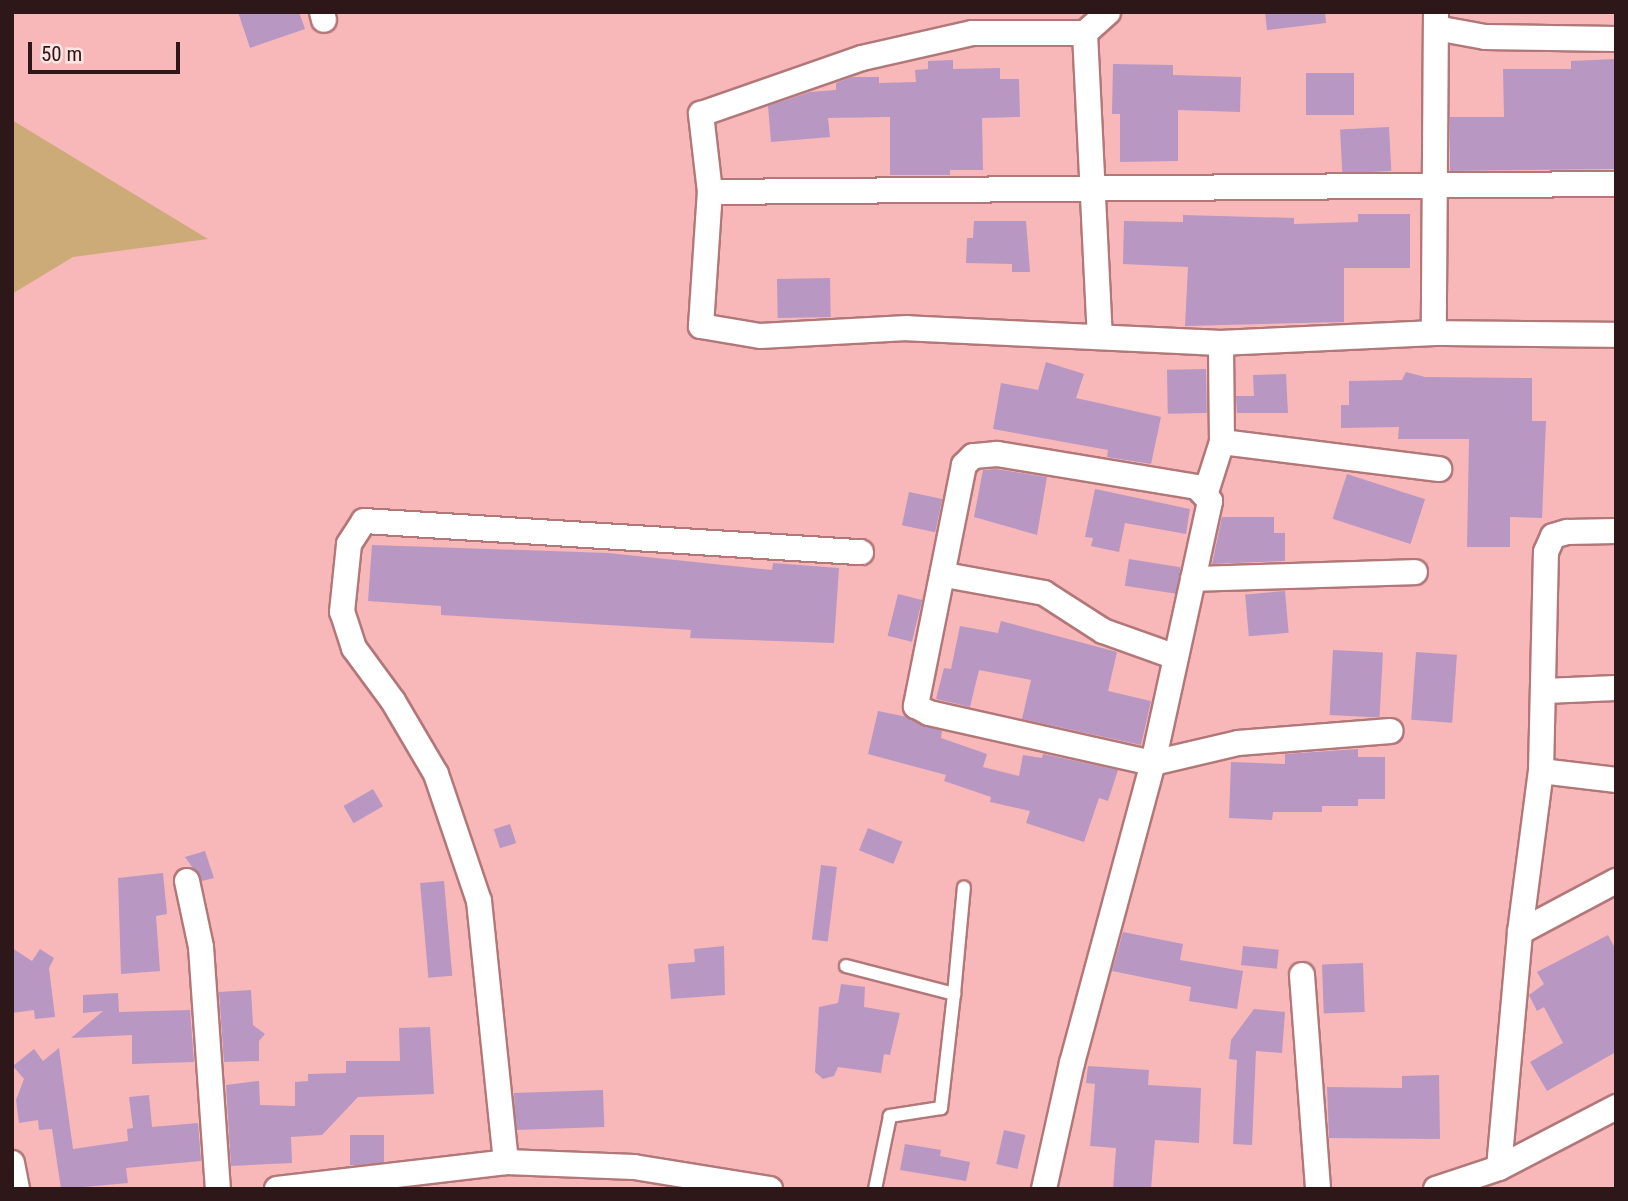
<!DOCTYPE html>
<html>
<head>
<meta charset="utf-8">
<style>
	body { margin:0 }
	#map { position:relative; width:1628px; height:1201px; overflow:hidden; background:#f8b8b9; font-family:"Roboto Condensed",sans-serif }
	div>[style] { position:absolute }
	.green>* { inset:0; background:#ccab78 }
	.building>* { inset:0; background:#b897c3; transform-origin:0 0 }
	.roads { filter:drop-shadow(2px 0 #b27879) drop-shadow(-2px 0 #b27879) drop-shadow(0 2px #b27879) drop-shadow(0 -2px #b27879) }
	.service>* { height:12px; margin:-6px; padding:0 6px; transform-origin:6px; border-radius:6px; background:#fff }
	.minor>* { height:24px; margin:-12px; padding:0 12px; transform-origin:12px; border-radius:12px; background:#fff }
	span { translate:-50% -50%; white-space:nowrap; text-align:center; line-height:1.15; -webkit-text-stroke:5px #ffe4e4; paint-order:stroke }
	.frame { position:absolute; inset:0; border:14px solid #2e1718; pointer-events:none }
	.scale { position:absolute; left:28px; top:42px; width:152px; height:32px; box-sizing:border-box; border:4px solid #2e1718; border-top:0; padding-left:9px; font-size:21px; line-height:24px; white-space:nowrap; color:#2e1718; -webkit-text-stroke:5px #ffe4e4; paint-order:stroke }
</style>
</head>
<body>
<div id="map">
	<div class="green">
		<i style="clip-path:polygon(12px 120px,208px 239px,73px 257px,12px 294px)"></i>
	</div>
	<div class="building">
		<i style="clip-path:polygon(238px 12px,299px 12px,305px 29px,250px 48px)"></i>
		<i style="clip-path:polygon(1265px 12px,1325px 12px,1326px 23px,1267px 30px)"></i>
		<i style="clip-path:polygon(1616px 59px,1616px 169px,1450px 171px,1450px 117px,1504px 117px,1503px 69px,1571px 69px,1571px 61px)"></i>
		<i style="clip-path:polygon(953px 60px,953px 69px,1000px 68px,1000px 79px,1019px 79px,1020px 117px,982px 118px,983px 170px,950px 170px,950px 175px,890px 175px,890px 117px,828px 118px,830px 137px,771px 142px,768px 106px,810px 92px,836px 90px,836px 83px,852px 77px,879px 77px,879px 83px,916px 82px,915px 70px,928px 69px,928px 61px)"></i>
		<i style="clip-path:polygon(1113px 64px,1173px 65px,1173px 75px,1241px 77px,1240px 112px,1178px 110px,1178px 161px,1120px 162px,1120px 114px,1112px 114px)"></i>
		<i style="left:1306px;top:73px;width:48px;height:42px"></i>
		<i style="left:1389px;top:127px;width:44px;height:49px;rotate:87deg"></i>
		<i style="clip-path:polygon(1358px 214px,1410px 214px,1410px 268px,1344px 268px,1344px 322px,1185px 326px,1188px 267px,1123px 264px,1124px 221px,1183px 222px,1183px 215px,1294px 218px,1294px 224px,1358px 222px)"></i>
		<i style="clip-path:polygon(974px 221px,1026px 221px,1030px 272px,1012px 272px,1012px 264px,966px 263px,967px 238px,973px 238px)"></i>
		<i style="left:830px;top:278px;width:39px;height:53px;rotate:89deg"></i>
		<i style="clip-path:polygon(1046px 362px,1084px 374px,1076px 398px,1161px 417px,1151px 464px,1107px 457px,1108px 450px,993px 429px,1001px 383px,1038px 390px)"></i>
		<i style="left:1206px;top:369px;width:44px;height:39px;rotate:89deg"></i>
		<i style="clip-path:polygon(1406px 372px,1425px 377px,1532px 378px,1532px 421px,1546px 421px,1542px 518px,1510px 517px,1510px 547px,1467px 547px,1469px 439px,1398px 439px,1399px 427px,1341px 428px,1341px 405px,1349px 405px,1349px 381px,1402px 380px)"></i>
		<i style="clip-path:polygon(1286px 374px,1288px 413px,1237px 413px,1236px 396px,1254px 396px,1253px 375px)"></i>
		<i style="clip-path:polygon(996px 469px,1047px 477px,1037px 535px,974px 517px,983px 470px)"></i>
		<i style="left:1347px;top:474px;width:82px;height:47px;rotate:18deg"></i>
		<i style="clip-path:polygon(1095px 489px,1190px 509px,1186px 534px,1125px 523px,1119px 552px,1091px 546px,1093px 538px,1085px 537px)"></i>
		<i style="left:909px;top:492px;width:34px;height:34px;rotate:12deg"></i>
		<i style="clip-path:polygon(1222px 517px,1274px 517px,1274px 533px,1285px 533px,1285px 561px,1212px 564px)"></i>
		<i style="clip-path:polygon(372px 545px,608px 553px,772px 570px,773px 563px,839px 568px,834px 643px,690px 638px,691px 630px,441px 615px,441px 606px,368px 601px)"></i>
		<i style="left:1129px;top:559px;width:52px;height:27px;rotate:9deg"></i>
		<i style="left:1285px;top:591px;width:42px;height:40px;rotate:85deg"></i>
		<i style="left:898px;top:594px;width:25px;height:43px;rotate:14deg"></i>
		<i style="clip-path:polygon(1001px 621px,1117px 652px,1108px 691px,1151px 701px,1141px 745px,1022px 719px,1031px 680px,979px 670px,970px 707px,936px 699px,944px 668px,951px 669px,960px 626px,998px 633px)"></i>
		<i style="left:1333px;top:650px;width:50px;height:65px;rotate:3deg"></i>
		<i style="left:1416px;top:652px;width:41px;height:68px;rotate:4deg"></i>
		<i style="clip-path:polygon(878px 711px,907px 717px,942px 731px,941px 738px,987px 754px,983px 767px,1019px 776px,1023px 755px,1042px 758px,1043px 754px,1118px 770px,1108px 801px,1099px 798px,1084px 842px,1026px 823px,1030px 811px,990px 802px,991px 797px,944px 781px,946px 775px,868px 754px)"></i>
		<i style="clip-path:polygon(1358px 749px,1358px 757px,1385px 757px,1385px 799px,1358px 799px,1358px 806px,1322px 806px,1322px 812px,1273px 812px,1272px 820px,1229px 818px,1231px 762px,1285px 764px,1285px 754px)"></i>
		<i style="left:373px;top:789px;width:20px;height:34px;rotate:60deg"></i>
		<i style="left:510px;top:824px;width:20px;height:17px;rotate:72deg"></i>
		<i style="left:868px;top:828px;width:37px;height:24px;rotate:22deg"></i>
		<i style="clip-path:polygon(205px 851px,214px 878px,202px 881px,185px 857px)"></i>
		<i style="left:821px;top:865px;width:16px;height:75px;rotate:7deg"></i>
		<i style="clip-path:polygon(163px 873px,167px 914px,156px 916px,160px 971px,121px 974px,118px 878px)"></i>
		<i style="left:444px;top:881px;width:95px;height:24px;rotate:85deg"></i>
		<i style="clip-path:polygon(1123px 932px,1183px 944px,1180px 960px,1243px 971px,1237px 1009px,1189px 1001px,1191px 987px,1112px 971px)"></i>
		<i style="clip-path:polygon(1608px 935px,1616px 950px,1616px 1052px,1547px 1091px,1530px 1062px,1563px 1043px,1544px 1007px,1537px 1011px,1529px 995px,1544px 984px,1537px 972px)"></i>
		<i style="clip-path:polygon(724px 946px,725px 995px,671px 999px,668px 964px,695px 962px,694px 949px)"></i>
		<i style="left:1243px;top:946px;width:36px;height:19px;rotate:6deg"></i>
		<i style="clip-path:polygon(12px 948px,32px 961px,40px 949px,54px 958px,49px 968px,55px 1017px,35px 1019px,34px 1010px,12px 1013px)"></i>
		<i style="left:1363px;top:963px;width:49px;height:41px;rotate:88deg"></i>
		<i style="clip-path:polygon(841px 984px,865px 987px,864px 1007px,900px 1013px,890px 1055px,884px 1054px,881px 1073px,838px 1067px,834px 1076px,823px 1079px,815px 1072px,819px 1007px,838px 1003px)"></i>
		<i style="clip-path:polygon(251px 990px,253px 1025px,265px 1034px,259px 1041px,259px 1061px,224px 1062px,219px 992px)"></i>
		<i style="clip-path:polygon(118px 993px,119px 1012px,190px 1010px,194px 1062px,132px 1064px,132px 1035px,71px 1038px,103px 1011px,83px 1013px,83px 995px)"></i>
		<i style="clip-path:polygon(1254px 1009px,1285px 1012px,1282px 1053px,1256px 1051px,1252px 1145px,1233px 1144px,1237px 1060px,1229px 1059px,1231px 1040px)"></i>
		<i style="clip-path:polygon(430px 1027px,434px 1094px,358px 1097px,322px 1135px,291px 1137px,292px 1163px,231px 1166px,226px 1085px,259px 1081px,260px 1105px,295px 1106px,295px 1082px,308px 1081px,308px 1074px,346px 1073px,346px 1061px,400px 1061px,399px 1028px)"></i>
		<i style="clip-path:polygon(59px 1048px,73px 1149px,128px 1141px,127px 1129px,133px 1128px,129px 1097px,149px 1095px,152px 1127px,198px 1123px,201px 1161px,126px 1168px,128px 1183px,61px 1189px,52px 1129px,39px 1130px,38px 1120px,19px 1123px,16px 1100px,24px 1079px,13px 1066px,34px 1049px,43px 1061px)"></i>
		<i style="clip-path:polygon(1088px 1066px,1149px 1070px,1148px 1085px,1201px 1088px,1199px 1143px,1155px 1140px,1151px 1189px,1113px 1189px,1116px 1148px,1090px 1146px,1095px 1084px,1086px 1083px)"></i>
		<i style="clip-path:polygon(1439px 1075px,1440px 1139px,1329px 1138px,1327px 1087px,1402px 1088px,1402px 1076px)"></i>
		<i style="left:603px;top:1090px;width:37px;height:89px;rotate:88deg"></i>
		<i style="left:1004px;top:1130px;width:22px;height:35px;rotate:13deg"></i>
		<i style="left:350px;top:1135px;width:34px;height:30px"></i>
		<i style="clip-path:polygon(905px 1144px,941px 1150px,940px 1156px,970px 1162px,966px 1181px,900px 1170px)"></i>
	</div>
	<div class="roads">
		<div class="service">
			<i style="left:846px;top:966px;width:112px;rotate:14.5deg"></i>
			<i style="left:954px;top:994px;width:115px;rotate:96.5deg"></i>
			<i style="left:941px;top:1108px;width:52px;rotate:171.1deg"></i>
			<i style="left:890px;top:1116px;width:75px;rotate:101.6deg"></i>
			<i style="left:954px;top:994px;width:107px;rotate:-84.7deg"></i>
		</div>
		<div class="minor">
			<i style="left:322px;top:12px;width:8px;rotate:76deg"></i>
			<i style="left:1436px;top:12px;width:321px;rotate:90.4deg"></i>
			<i style="left:1434px;top:333px;width:182px;rotate:0.6deg"></i>
			<i style="left:1436px;top:28px;width:50px;rotate:10.4deg"></i>
			<i style="left:1485px;top:37px;width:131px;rotate:0.9deg"></i>
			<i style="left:1085px;top:33px;width:31px;rotate:-42deg"></i>
			<i style="left:710px;top:192px;width:79px;rotate:-96.6deg"></i>
			<i style="left:701px;top:114px;width:170px;rotate:-19.2deg"></i>
			<i style="left:862px;top:58px;width:113px;rotate:-12.8deg"></i>
			<i style="left:972px;top:33px;width:113px"></i>
			<i style="left:1085px;top:33px;width:304px;rotate:87.2deg"></i>
			<i style="left:1221px;top:343px;width:314px;rotate:-177.3deg"></i>
			<i style="left:907px;top:328px;width:147px;rotate:176.9deg"></i>
			<i style="left:760px;top:336px;width:60px;rotate:-170.4deg"></i>
			<i style="left:701px;top:326px;width:134px;rotate:-86.2deg"></i>
			<i style="left:710px;top:192px;width:906px;rotate:-0.51deg"></i>
			<i style="left:1222px;top:442px;width:219px;rotate:7.1deg"></i>
			<i style="left:1206px;top:492px;width:52px;rotate:-72.3deg"></i>
			<i style="left:1222px;top:442px;width:99px;rotate:-90.6deg"></i>
			<i style="left:1221px;top:343px;width:213px;rotate:-2.7deg"></i>
			<i style="left:945px;top:575px;width:101px;rotate:10.3deg"></i>
			<i style="left:1044px;top:593px;width:70px;rotate:32.8deg"></i>
			<i style="left:1103px;top:631px;width:77px;rotate:19.6deg"></i>
			<i style="left:1193px;top:579px;width:222px;rotate:-1.8deg"></i>
			<i style="left:1545px;top:691px;width:71px;rotate:-2.4deg"></i>
			<i style="left:1541px;top:771px;width:76px;rotate:6.8deg"></i>
			<i style="left:187px;top:881px;width:67px;rotate:78deg"></i>
			<i style="left:201px;top:947px;width:243px;rotate:86deg"></i>
			<i style="left:1520px;top:932px;width:109px;rotate:-28deg"></i>
			<i style="left:1302px;top:975px;width:215px;rotate:85.7deg"></i>
			<i style="left:506px;top:1162px;width:262px;rotate:-95.9deg"></i>
			<i style="left:479px;top:901px;width:134px;rotate:-108.7deg"></i>
			<i style="left:436px;top:774px;width:85px;rotate:-120.5deg"></i>
			<i style="left:393px;top:701px;width:66px;rotate:-126.3deg"></i>
			<i style="left:354px;top:648px;width:38px;rotate:-108deg"></i>
			<i style="left:342px;top:612px;width:68px;rotate:-84.1deg"></i>
			<i style="left:349px;top:544px;width:27px;rotate:-57deg"></i>
			<i style="left:364px;top:521px;width:498px;rotate:3.6deg"></i>
			<i style="left:12px;top:1163px;width:26px;rotate:79deg"></i>
			<i style="left:1499px;top:1168px;width:237px;rotate:-84.9deg"></i>
			<i style="left:1520px;top:932px;width:162px;rotate:-82.6deg"></i>
			<i style="left:1541px;top:771px;width:219px;rotate:-88.7deg"></i>
			<i style="left:1546px;top:552px;width:17px;rotate:-66deg"></i>
			<i style="left:1553px;top:536px;width:15px;rotate:-16deg"></i>
			<i style="left:1567px;top:532px;width:49px;rotate:-1.2deg"></i>
			<i style="left:277px;top:1189px;width:231px;rotate:-6.7deg"></i>
			<i style="left:506px;top:1162px;width:128px;rotate:2.2deg"></i>
			<i style="left:634px;top:1167px;width:138px;rotate:9.2deg"></i>
			<i style="left:1044px;top:1189px;width:129px;rotate:-77.5deg"></i>
			<i style="left:1072px;top:1063px;width:311px;rotate:-74.9deg"></i>
			<i style="left:1153px;top:763px;width:268px;rotate:-77.7deg"></i>
			<i style="left:1210px;top:501px;width:19px;rotate:-133deg"></i>
			<i style="left:1197px;top:487px;width:203px;rotate:-170.6deg"></i>
			<i style="left:997px;top:454px;width:24px;rotate:175deg"></i>
			<i style="left:973px;top:456px;width:13px;rotate:135deg"></i>
			<i style="left:964px;top:465px;width:246px;rotate:101.3deg"></i>
			<i style="left:916px;top:706px;width:15px;rotate:28deg"></i>
			<i style="left:929px;top:713px;width:230px;rotate:12.6deg"></i>
			<i style="left:1153px;top:763px;width:87px;rotate:-13.2deg"></i>
			<i style="left:1238px;top:743px;width:153px;rotate:-4.5deg"></i>
			<i style="left:1436px;top:1189px;width:66px;rotate:-18.4deg"></i>
			<i style="left:1499px;top:1168px;width:132px;rotate:-27.5deg"></i>
		</div>
	</div>
	<div class="frame"></div>
	<div class="scale">50 m</div>
</div>
</body>
</html>
